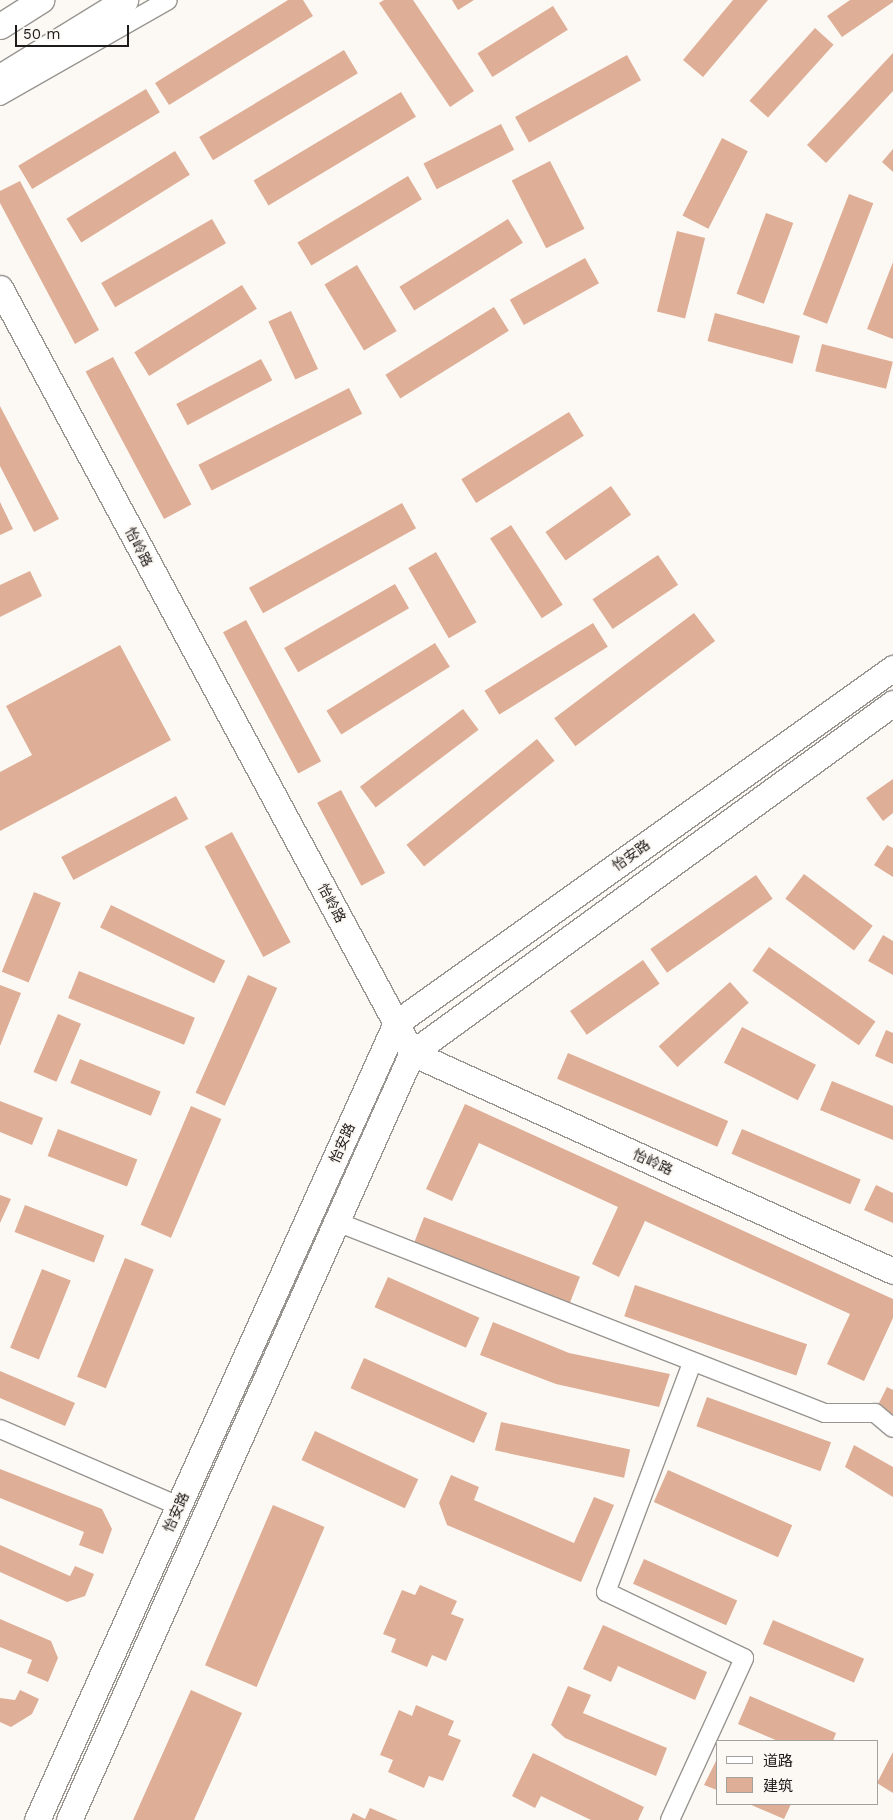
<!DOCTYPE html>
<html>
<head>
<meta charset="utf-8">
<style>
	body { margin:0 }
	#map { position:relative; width:893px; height:1820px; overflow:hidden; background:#fcf9f4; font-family:"Work Sans","Noto Sans SC",sans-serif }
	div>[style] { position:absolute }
	.building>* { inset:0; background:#deae96; transform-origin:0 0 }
	.roads { filter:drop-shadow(1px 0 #989591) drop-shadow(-1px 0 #989591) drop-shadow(0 1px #989591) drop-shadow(0 -1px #989591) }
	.street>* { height:18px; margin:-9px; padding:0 9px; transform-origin:9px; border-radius:9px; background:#fff }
	.secondary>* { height:25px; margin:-12.5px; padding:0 12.5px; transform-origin:12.5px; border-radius:12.5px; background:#fff }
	span { translate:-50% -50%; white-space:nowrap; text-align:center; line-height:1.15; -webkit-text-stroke:4px #fcf9f4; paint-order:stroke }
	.street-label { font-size:14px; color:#1d1c1a }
	.legend { position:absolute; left:716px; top:1740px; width:162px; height:65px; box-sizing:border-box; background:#fcf9f4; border:1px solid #a3a19d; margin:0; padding:6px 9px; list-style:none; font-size:15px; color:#1d1c1a }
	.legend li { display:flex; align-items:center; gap:10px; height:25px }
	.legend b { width:25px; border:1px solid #a3a19d }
	.scale { position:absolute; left:15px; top:25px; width:114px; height:22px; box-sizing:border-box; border:2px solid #1d1c1a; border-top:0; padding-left:6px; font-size:15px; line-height:18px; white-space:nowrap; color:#1d1c1a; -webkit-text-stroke:4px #fcf9f4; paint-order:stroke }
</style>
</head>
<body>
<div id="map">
	<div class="building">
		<i style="clip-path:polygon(288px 0,303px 0,313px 16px,169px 105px,155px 83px)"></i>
		<i style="clip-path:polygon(384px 0,413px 0,474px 91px,450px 107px,379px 3px)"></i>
		<i style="clip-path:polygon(452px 0,474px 0,458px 10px)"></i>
		<i style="clip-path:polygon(733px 0,768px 0,703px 77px,683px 60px)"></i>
		<i style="clip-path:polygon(850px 0,893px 0,893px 2px,842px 37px,827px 16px)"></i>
		<i style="left:553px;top:6px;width:28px;height:89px;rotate:58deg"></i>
		<i style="left:815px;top:28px;width:25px;height:98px;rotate:42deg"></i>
		<i style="left:344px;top:50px;width:27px;height:169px;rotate:59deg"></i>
		<i style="clip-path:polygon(893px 53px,893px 91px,826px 163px,807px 145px)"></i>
		<i style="left:627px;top:55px;width:29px;height:128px;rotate:61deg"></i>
		<i style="left:146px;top:89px;width:27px;height:149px;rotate:59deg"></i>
		<i style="left:401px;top:92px;width:29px;height:172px;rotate:59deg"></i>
		<i style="left:501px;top:124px;width:29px;height:87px;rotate:63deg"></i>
		<i style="left:722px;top:138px;width:29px;height:87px;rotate:27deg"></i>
		<i style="clip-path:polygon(893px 149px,893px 172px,882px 162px)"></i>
		<i style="left:175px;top:151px;width:28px;height:128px;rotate:58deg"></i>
		<i style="left:550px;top:161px;width:76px;height:43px;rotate:63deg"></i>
		<i style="left:408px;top:176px;width:27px;height:129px;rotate:59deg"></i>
		<i style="clip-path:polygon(20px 181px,99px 330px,75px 344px,0 203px,0 191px)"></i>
		<i style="left:849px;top:194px;width:26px;height:129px;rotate:21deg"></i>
		<i style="left:766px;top:213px;width:29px;height:86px;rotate:20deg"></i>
		<i style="left:212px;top:219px;width:28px;height:128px;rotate:60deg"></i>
		<i style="left:508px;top:219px;width:28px;height:128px;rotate:58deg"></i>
		<i style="left:677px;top:231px;width:29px;height:83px;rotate:14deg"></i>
		<i style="left:585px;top:258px;width:29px;height:86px;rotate:61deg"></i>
		<i style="clip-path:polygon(893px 262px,893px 339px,867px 329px)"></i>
		<i style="left:357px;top:265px;width:77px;height:38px;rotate:59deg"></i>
		<i style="left:242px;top:285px;width:28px;height:127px;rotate:58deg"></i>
		<i style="left:494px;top:307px;width:28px;height:128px;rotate:58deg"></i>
		<i style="left:291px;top:311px;width:64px;height:25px;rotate:65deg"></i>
		<i style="left:715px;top:313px;width:88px;height:29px;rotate:15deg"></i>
		<i style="left:822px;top:344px;width:73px;height:28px;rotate:14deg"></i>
		<i style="left:113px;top:357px;width:167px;height:31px;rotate:62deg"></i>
		<i style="left:261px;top:359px;width:24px;height:96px;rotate:62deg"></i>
		<i style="left:349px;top:388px;width:29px;height:169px;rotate:63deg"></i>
		<i style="clip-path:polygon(0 406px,59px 519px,34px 532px,0 466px)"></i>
		<i style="left:569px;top:412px;width:28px;height:127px;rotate:58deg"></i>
		<i style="left:611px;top:486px;width:35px;height:80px;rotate:55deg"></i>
		<i style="clip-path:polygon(0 502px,13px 529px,0 535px)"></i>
		<i style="left:402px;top:503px;width:29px;height:175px;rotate:61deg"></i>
		<i style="left:511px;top:525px;width:95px;height:25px;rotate:57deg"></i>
		<i style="left:436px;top:552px;width:81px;height:32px;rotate:60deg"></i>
		<i style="left:658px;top:555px;width:36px;height:79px;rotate:56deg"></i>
		<i style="clip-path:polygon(30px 571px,42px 596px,0 617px,0 585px)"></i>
		<i style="left:395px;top:584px;width:28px;height:128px;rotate:60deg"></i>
		<i style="left:694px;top:613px;width:35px;height:175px;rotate:53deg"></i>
		<i style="left:246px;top:620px;width:160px;height:26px;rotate:62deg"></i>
		<i style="left:593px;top:623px;width:28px;height:128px;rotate:58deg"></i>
		<i style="left:435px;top:643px;width:28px;height:128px;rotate:58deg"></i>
		<i style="clip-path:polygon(120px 645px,171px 740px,0 831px,0 772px,32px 755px,6px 706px)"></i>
		<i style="left:463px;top:709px;width:26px;height:129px;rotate:53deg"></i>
		<i style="left:537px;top:739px;width:28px;height:168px;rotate:51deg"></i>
		<i style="clip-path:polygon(893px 779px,893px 813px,883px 821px,866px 798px)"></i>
		<i style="left:341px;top:790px;width:94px;height:27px;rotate:62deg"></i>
		<i style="left:176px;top:796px;width:26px;height:130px;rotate:62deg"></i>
		<i style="left:232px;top:832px;width:125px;height:31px;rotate:62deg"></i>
		<i style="clip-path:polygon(887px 845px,893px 848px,893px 877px,874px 865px)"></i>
		<i style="left:804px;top:874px;width:86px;height:31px;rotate:37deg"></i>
		<i style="left:756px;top:875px;width:29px;height:129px;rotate:55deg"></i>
		<i style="left:34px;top:892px;width:29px;height:86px;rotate:22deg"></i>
		<i style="left:111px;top:905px;width:127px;height:25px;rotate:26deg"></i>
		<i style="clip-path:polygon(883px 935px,893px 941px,893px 975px,868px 961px)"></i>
		<i style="left:769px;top:947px;width:130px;height:29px;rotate:35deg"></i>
		<i style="left:643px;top:960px;width:29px;height:89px;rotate:55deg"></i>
		<i style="left:79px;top:971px;width:125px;height:29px;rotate:22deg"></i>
		<i style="left:248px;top:975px;width:32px;height:129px;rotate:24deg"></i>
		<i style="left:730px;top:982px;width:28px;height:96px;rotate:48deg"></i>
		<i style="clip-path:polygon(0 985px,21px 993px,0 1046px)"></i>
		<i style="left:58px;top:1014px;width:25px;height:63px;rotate:23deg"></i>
		<i style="left:742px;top:1027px;width:83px;height:40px;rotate:27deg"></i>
		<i style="clip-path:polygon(886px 1030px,893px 1033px,893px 1064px,875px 1056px)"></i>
		<i style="left:568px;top:1053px;width:174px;height:28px;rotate:23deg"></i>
		<i style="left:80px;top:1059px;width:87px;height:26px;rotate:22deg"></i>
		<i style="clip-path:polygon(832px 1081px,893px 1106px,893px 1140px,820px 1110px)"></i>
		<i style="clip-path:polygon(0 1101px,43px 1118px,32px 1145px,0 1132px)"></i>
		<i style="clip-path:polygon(465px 1104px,893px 1299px,893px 1318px,864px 1381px,827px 1364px,850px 1314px,645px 1221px,619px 1277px,592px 1264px,618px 1207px,479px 1143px,452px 1201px,426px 1189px)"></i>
		<i style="left:191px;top:1106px;width:33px;height:129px;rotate:23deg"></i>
		<i style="left:58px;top:1129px;width:85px;height:29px;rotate:21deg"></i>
		<i style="left:742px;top:1129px;width:129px;height:27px;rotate:23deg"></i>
		<i style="clip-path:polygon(876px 1185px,893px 1193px,893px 1223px,864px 1210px)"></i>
		<i style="clip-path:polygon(0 1195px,11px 1199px,0 1223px)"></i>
		<i style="left:25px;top:1205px;width:85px;height:29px;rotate:21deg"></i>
		<i style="left:424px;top:1217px;width:167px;height:30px;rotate:21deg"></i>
		<i style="left:125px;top:1258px;width:31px;height:128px;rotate:22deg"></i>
		<i style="left:42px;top:1269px;width:31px;height:85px;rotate:22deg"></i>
		<i style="left:388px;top:1277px;width:100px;height:33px;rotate:24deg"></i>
		<i style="left:635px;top:1285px;width:182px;height:33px;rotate:19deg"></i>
		<i style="clip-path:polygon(493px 1322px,569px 1353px,670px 1374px,659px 1407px,556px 1384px,480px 1355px)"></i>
		<i style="left:364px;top:1358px;width:135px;height:33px;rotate:24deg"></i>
		<i style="clip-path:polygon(0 1371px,75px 1403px,65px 1426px,0 1398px)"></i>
		<i style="clip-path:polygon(887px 1387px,893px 1390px,893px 1420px,875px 1411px)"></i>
		<i style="left:707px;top:1397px;width:132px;height:31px;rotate:20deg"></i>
		<i style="left:501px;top:1422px;width:132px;height:29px;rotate:12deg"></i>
		<i style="left:315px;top:1431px;width:114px;height:32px;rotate:25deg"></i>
		<i style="clip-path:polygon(854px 1445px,893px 1467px,893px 1497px,845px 1467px)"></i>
		<i style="clip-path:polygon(0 1469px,102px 1509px,112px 1529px,103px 1554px,79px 1545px,84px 1532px,0 1498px)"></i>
		<i style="left:668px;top:1470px;width:136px;height:35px;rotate:24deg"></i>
		<i style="clip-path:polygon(451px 1475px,479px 1487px,474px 1500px,574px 1543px,594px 1497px,614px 1505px,581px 1582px,447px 1525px,439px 1503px)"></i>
		<i style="left:273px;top:1505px;width:56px;height:174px;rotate:23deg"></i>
		<i style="clip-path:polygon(0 1545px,70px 1576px,75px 1566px,94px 1574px,85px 1596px,67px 1602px,0 1572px)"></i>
		<i style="left:644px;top:1559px;width:102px;height:27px;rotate:24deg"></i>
		<i style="clip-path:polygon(420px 1585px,457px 1601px,451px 1614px,464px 1619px,446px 1661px,432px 1655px,427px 1667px,391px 1652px,396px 1639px,383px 1634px,402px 1590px,415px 1595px)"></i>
		<i style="clip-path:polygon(0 1619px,51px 1641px,58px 1658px,48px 1682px,27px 1673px,32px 1660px,0 1647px)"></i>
		<i style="left:773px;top:1620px;width:99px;height:26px;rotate:23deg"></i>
		<i style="clip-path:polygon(603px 1625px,707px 1672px,695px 1700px,618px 1666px,611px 1682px,583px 1669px)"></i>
		<i style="clip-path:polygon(568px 1686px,591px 1695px,583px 1713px,667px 1748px,656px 1776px,565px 1738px,551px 1725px)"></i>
		<i style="clip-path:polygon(20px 1690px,39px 1699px,32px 1714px,11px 1727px,0 1722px,0 1698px,15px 1700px)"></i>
		<i style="clip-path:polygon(191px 1690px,242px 1713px,194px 1820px,133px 1820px)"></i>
		<i style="clip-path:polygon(750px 1696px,836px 1733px,833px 1741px,778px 1741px,738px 1724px)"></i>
		<i style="clip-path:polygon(416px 1705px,454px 1721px,448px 1735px,461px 1740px,443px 1781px,429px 1776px,424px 1788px,388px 1772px,393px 1760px,380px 1755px,399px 1710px,412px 1716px)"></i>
		<i style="clip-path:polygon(893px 1752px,893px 1793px,877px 1783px)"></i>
		<i style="clip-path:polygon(533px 1753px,644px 1807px,638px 1820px,591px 1820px,541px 1796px,535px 1808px,512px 1796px)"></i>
		<i style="clip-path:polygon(717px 1759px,717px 1790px,704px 1785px)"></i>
		<i style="clip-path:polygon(749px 1804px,791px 1804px,784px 1819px)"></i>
		<i style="clip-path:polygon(370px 1808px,398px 1820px,350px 1820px,353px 1813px,365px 1819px)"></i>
	</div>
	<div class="roads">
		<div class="street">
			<i style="left:0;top:96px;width:193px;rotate:-29.7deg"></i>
			<i style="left:337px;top:1222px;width:524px;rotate:21.38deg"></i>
			<i style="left:825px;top:1413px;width:50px"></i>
			<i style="left:875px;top:1413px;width:23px;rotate:40deg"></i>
			<i style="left:0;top:1429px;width:195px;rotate:23.3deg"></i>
			<i style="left:670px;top:1820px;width:178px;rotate:-65.4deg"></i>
			<i style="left:744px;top:1658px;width:153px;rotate:-154.4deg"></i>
			<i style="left:606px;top:1592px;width:245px;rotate:-69.4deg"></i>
		</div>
		<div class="secondary">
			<i style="left:0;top:26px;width:49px;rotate:-32.4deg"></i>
			<i style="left:0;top:77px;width:147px;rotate:-31.6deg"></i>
			<i style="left:0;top:288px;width:869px;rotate:61.69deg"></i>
			<i style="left:412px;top:1053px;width:528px;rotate:24.38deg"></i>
			<i style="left:37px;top:1820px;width:874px;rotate:-65.75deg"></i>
			<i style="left:396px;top:1023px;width:611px;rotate:-35.54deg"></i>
			<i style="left:69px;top:1820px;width:840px;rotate:-65.91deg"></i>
			<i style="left:412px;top:1053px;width:595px;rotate:-36.04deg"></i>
		</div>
	</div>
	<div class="street-label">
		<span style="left:139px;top:547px;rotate:62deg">怡岭路</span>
		<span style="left:631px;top:855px;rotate:-36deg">怡安路</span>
		<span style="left:332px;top:903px;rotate:62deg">怡岭路</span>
		<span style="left:342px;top:1143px;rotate:-66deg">怡安路</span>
		<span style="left:653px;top:1162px;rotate:24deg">怡岭路</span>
		<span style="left:176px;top:1512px;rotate:-66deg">怡安路</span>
	</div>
	<ul class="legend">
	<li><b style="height:6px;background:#fff"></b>道路</li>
	<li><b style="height:14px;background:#deae96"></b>建筑</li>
	</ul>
	<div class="scale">50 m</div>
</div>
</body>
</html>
